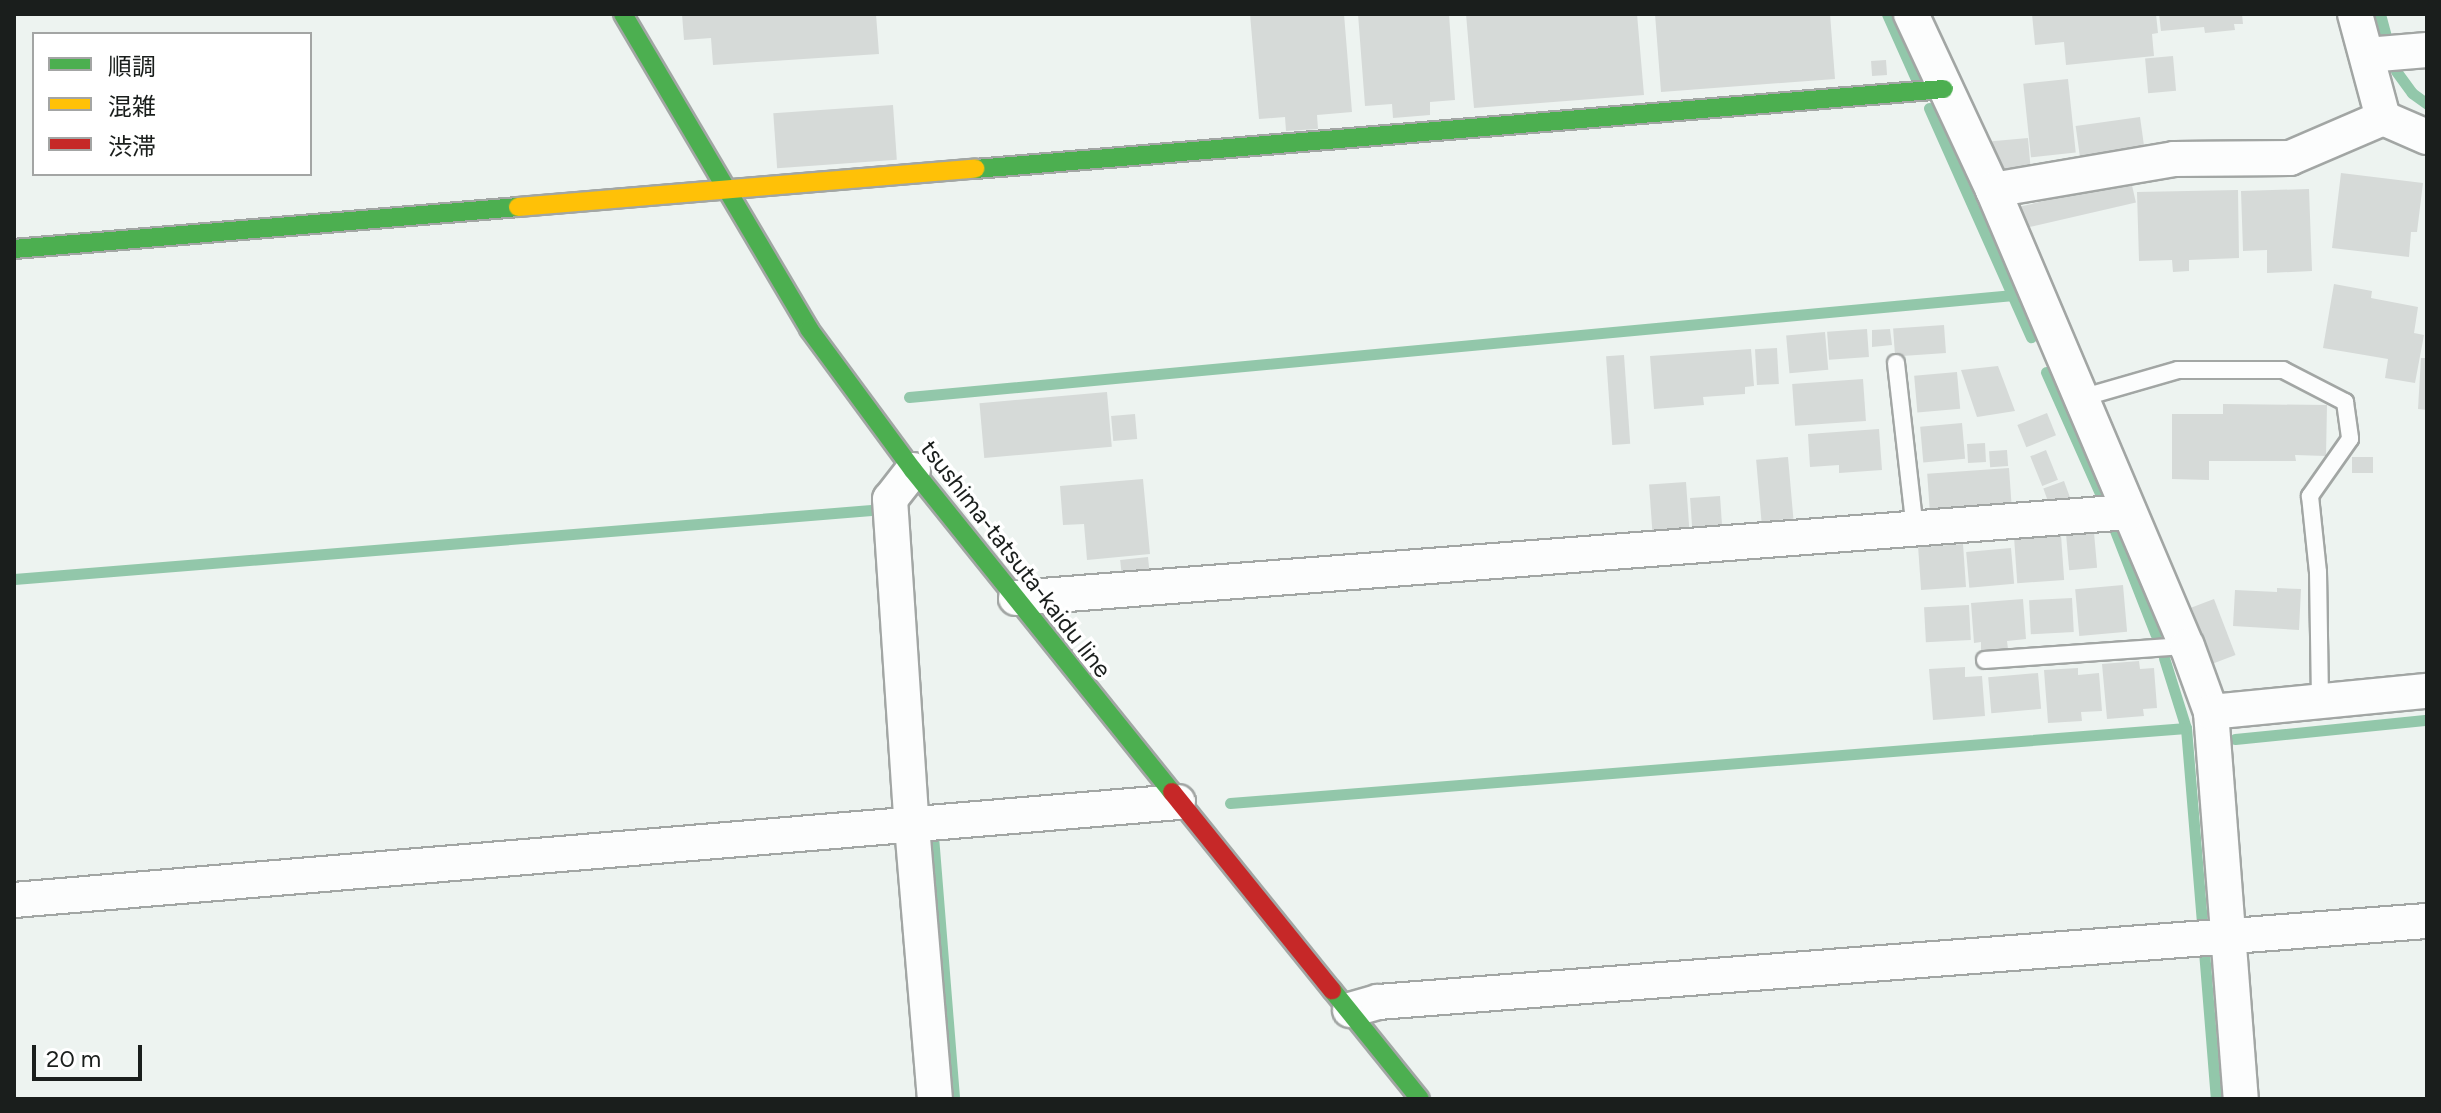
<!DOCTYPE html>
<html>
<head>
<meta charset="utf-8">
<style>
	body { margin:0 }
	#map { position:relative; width:2441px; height:1113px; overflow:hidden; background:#edf3f0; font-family:Figtree,"Noto Sans JP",sans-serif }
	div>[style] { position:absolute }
	.stream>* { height:11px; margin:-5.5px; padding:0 5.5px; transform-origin:5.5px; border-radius:5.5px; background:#92c7aa }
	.building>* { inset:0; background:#d6dad8; transform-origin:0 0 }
	.roads { filter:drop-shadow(2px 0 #a2a6a4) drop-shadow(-2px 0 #a2a6a4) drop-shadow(0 2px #a2a6a4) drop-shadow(0 -2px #a2a6a4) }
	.lane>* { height:16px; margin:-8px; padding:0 8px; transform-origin:8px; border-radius:8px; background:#fcfdfd }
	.street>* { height:34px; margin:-17px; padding:0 17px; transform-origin:17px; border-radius:17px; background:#fcfdfd }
	.fast>* { height:18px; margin:-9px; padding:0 9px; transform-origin:9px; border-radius:9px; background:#4caf50 }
	.slow>* { height:18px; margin:-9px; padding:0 9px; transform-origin:9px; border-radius:9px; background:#ffc107 }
	.jam>* { height:18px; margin:-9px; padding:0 9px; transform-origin:9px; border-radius:9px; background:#c62828 }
	span { translate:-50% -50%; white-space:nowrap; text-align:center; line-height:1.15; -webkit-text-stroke:7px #fff; paint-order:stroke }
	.street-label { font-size:24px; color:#1a1e1c }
	.frame { position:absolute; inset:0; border:16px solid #1a1e1c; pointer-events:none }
	.legend { position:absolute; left:32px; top:32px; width:280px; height:144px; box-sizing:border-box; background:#fff; border:2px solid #a3a5a4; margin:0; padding:10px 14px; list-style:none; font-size:24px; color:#1a1e1c }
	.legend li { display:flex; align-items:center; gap:16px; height:40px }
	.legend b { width:40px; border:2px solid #a3a5a4 }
	.scale { position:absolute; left:32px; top:1045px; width:110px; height:36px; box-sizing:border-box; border:4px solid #1a1e1c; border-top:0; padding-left:10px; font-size:24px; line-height:28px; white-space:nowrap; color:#1a1e1c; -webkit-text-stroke:6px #fff; paint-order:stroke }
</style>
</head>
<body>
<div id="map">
	<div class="stream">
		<i style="left:1887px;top:14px;width:73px;rotate:65.9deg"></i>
		<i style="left:2380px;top:14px;width:28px;rotate:75deg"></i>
		<i style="left:2396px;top:71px;width:27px;rotate:54deg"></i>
		<i style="left:2412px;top:93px;width:19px;rotate:36deg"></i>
		<i style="left:1929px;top:108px;width:251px;rotate:66deg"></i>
		<i style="left:2046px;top:372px;width:142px;rotate:66deg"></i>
		<i style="left:909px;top:397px;width:1109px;rotate:-5.28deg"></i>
		<i style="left:2112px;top:523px;width:120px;rotate:68.6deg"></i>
		<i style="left:14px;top:579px;width:860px;rotate:-4.6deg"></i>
		<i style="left:2164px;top:658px;width:73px;rotate:72.6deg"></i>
		<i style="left:2186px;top:728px;width:194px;rotate:85.3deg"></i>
		<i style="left:2235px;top:739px;width:193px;rotate:-5.7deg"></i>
		<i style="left:1230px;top:803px;width:959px;rotate:-4.49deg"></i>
		<i style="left:933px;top:836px;width:264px;rotate:85.4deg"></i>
		<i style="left:2204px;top:951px;width:148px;rotate:85.4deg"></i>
	</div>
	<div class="building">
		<i style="clip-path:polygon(682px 14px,876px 14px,879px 54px,713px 65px,711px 38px,684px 40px)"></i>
		<i style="clip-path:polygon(1250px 14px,1344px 14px,1352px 112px,1317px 115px,1318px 129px,1286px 131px,1285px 117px,1259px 119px)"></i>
		<i style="clip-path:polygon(1358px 14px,1449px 14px,1455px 100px,1430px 102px,1430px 115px,1393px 118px,1392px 104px,1365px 106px)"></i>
		<i style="clip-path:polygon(1466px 14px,1637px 14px,1644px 95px,1474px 108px)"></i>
		<i style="clip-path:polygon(1655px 14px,1830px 14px,1835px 79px,1661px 92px)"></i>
		<i style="clip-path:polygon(2032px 14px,2156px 14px,2158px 33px,2152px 34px,2154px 56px,2066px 65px,2064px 42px,2035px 45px)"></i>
		<i style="clip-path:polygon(2159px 14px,2242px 14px,2243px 24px,2234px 24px,2235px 30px,2205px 33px,2204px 27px,2161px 31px)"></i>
		<i style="left:2173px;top:56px;width:35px;height:28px;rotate:85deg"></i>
		<i style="left:1886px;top:60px;width:15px;height:15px;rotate:86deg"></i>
		<i style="left:2068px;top:79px;width:74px;height:45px;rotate:84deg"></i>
		<i style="left:893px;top:105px;width:55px;height:120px;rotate:86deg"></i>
		<i style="left:2140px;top:117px;width:36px;height:65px;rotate:82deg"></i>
		<i style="left:2028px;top:138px;width:34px;height:36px;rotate:85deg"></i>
		<i style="clip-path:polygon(2341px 173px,2423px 183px,2417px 232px,2411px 232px,2409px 257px,2332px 248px)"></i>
		<i style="left:2131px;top:181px;width:22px;height:117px;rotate:77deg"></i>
		<i style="clip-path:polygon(2309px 189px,2312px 271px,2267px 273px,2267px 250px,2243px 251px,2241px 191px)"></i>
		<i style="clip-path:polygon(2238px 190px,2239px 258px,2189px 260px,2189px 271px,2173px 272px,2172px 260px,2139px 261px,2137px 192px)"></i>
		<i style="clip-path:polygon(2334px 284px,2372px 291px,2371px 298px,2418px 307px,2414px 333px,2424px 335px,2415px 383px,2385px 378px,2388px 359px,2323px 348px)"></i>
		<i style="left:1944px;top:325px;width:28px;height:51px;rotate:86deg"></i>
		<i style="left:1867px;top:329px;width:28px;height:40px;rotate:86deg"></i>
		<i style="clip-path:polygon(1890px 329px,1892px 345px,1872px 347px,1872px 330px)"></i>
		<i style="left:1825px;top:332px;width:38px;height:39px;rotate:85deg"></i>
		<i style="left:1777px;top:348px;width:36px;height:22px;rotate:87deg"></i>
		<i style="clip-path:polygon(1751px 349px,1754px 386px,1745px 387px,1745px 394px,1703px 397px,1704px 405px,1654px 409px,1650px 356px)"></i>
		<i style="left:1624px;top:355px;width:89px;height:18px;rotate:86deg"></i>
		<i style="clip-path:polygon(2421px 358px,2427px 358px,2427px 410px,2418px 409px)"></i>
		<i style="clip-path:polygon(1998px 366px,2015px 411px,1977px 417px,1961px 370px)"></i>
		<i style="left:1957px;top:372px;width:37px;height:43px;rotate:85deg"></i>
		<i style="left:1863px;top:379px;width:42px;height:71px;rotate:86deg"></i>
		<i style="left:1107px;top:392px;width:55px;height:128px;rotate:85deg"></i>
		<i style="clip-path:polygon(2223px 404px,2327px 405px,2326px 456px,2295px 455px,2296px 461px,2209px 461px,2209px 480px,2172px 479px,2172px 414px,2223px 414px)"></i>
		<i style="left:2047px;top:413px;width:24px;height:32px;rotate:68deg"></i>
		<i style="left:1135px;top:414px;width:25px;height:24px;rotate:85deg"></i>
		<i style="left:1962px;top:423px;width:36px;height:42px;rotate:85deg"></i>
		<i style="clip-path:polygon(1879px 429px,1882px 470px,1839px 473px,1839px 465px,1810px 467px,1808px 434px)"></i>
		<i style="left:1985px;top:443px;width:19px;height:18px;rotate:87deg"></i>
		<i style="left:2007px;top:450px;width:16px;height:18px;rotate:86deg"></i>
		<i style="left:2046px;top:450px;width:32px;height:17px;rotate:68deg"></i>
		<i style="left:1788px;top:457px;width:62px;height:32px;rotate:85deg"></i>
		<i style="left:2352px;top:457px;width:21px;height:16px"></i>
		<i style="left:2009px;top:468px;width:41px;height:82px;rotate:86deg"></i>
		<i style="clip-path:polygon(1143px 479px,1150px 554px,1087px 560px,1084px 524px,1063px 525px,1060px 486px)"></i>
		<i style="left:2064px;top:481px;width:20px;height:22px;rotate:70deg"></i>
		<i style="left:1686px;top:482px;width:47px;height:37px;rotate:86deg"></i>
		<i style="left:1720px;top:496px;width:30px;height:30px;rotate:86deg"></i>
		<i style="left:2093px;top:521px;width:47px;height:28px;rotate:85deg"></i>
		<i style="left:2061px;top:535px;width:45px;height:47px;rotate:86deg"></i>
		<i style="left:1963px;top:544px;width:43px;height:45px;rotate:86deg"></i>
		<i style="left:2011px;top:548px;width:36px;height:45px;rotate:85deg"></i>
		<i style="left:1148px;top:557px;width:19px;height:28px;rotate:84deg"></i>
		<i style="left:2123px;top:585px;width:47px;height:48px;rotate:85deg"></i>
		<i style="clip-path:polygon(2277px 588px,2301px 589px,2299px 630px,2233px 626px,2235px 590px,2277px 592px)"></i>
		<i style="left:2072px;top:598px;width:34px;height:43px;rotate:87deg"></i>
		<i style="clip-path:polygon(2023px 599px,2026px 639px,2007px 641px,2008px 649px,1981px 652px,1981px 642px,1974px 643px,1971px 603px)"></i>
		<i style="left:2214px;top:599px;width:60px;height:24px;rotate:69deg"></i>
		<i style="left:1969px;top:605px;width:35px;height:45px;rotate:87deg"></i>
		<i style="clip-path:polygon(2139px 661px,2140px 669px,2154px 668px,2157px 708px,2143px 709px,2144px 716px,2107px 719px,2102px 664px)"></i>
		<i style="clip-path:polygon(1965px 667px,1965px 677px,1982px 676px,1985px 716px,1933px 720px,1929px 669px)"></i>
		<i style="clip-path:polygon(2078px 668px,2078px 675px,2099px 673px,2102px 711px,2081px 712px,2082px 721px,2048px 723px,2044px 670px)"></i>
		<i style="left:2038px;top:673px;width:36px;height:50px;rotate:85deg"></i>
	</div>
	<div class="roads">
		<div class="lane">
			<i style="left:1896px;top:363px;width:167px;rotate:83.5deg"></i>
			<i style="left:2081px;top:398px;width:101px;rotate:-16.1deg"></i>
			<i style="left:2178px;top:370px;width:105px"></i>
			<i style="left:2283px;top:370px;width:70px;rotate:27.3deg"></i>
			<i style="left:2345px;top:402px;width:37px;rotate:82deg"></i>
			<i style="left:2350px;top:439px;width:70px;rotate:125.1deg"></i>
			<i style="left:2310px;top:496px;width:76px;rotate:84deg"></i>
			<i style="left:2318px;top:572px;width:129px;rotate:89.1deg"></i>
			<i style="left:1985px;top:660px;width:202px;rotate:-4deg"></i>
		</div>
		<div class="street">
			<i style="left:1911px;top:14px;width:194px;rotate:65deg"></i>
			<i style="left:1993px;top:190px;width:496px;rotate:67deg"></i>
			<i style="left:2187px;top:646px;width:70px;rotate:70deg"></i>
			<i style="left:2211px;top:712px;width:388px;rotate:85.6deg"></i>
			<i style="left:2355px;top:14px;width:108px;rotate:74.9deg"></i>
			<i style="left:2383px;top:118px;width:48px;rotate:23.4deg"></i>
			<i style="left:2367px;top:55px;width:60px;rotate:-4.8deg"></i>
			<i style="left:1993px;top:190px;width:184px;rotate:-9.7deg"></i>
			<i style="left:2174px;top:159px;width:116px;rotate:-0.5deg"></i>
			<i style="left:2290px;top:158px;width:101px;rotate:-23.3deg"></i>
			<i style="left:913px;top:470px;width:37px;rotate:128deg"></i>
			<i style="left:890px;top:499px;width:328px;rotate:86.2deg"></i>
			<i style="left:912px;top:826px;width:274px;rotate:85.2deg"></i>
			<i style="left:1016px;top:598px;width:1116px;rotate:-4.42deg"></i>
			<i style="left:2211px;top:712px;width:217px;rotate:-5.6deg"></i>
			<i style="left:14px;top:900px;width:1168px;rotate:-4.81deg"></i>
			<i style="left:1350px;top:1010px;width:29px;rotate:-16deg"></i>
			<i style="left:1378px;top:1002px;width:1052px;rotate:-4.42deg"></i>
		</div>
		<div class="fast">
			<i style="left:623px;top:14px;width:366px;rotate:59.4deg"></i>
			<i style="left:809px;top:329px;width:175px;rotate:53.6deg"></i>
			<i style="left:913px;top:470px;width:413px;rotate:51.2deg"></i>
			<i style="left:975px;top:169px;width:972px;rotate:-4.72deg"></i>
			<i style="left:14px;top:249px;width:506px;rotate:-4.76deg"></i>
			<i style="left:1332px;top:990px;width:140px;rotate:51.1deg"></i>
		</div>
		<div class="slow">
			<i style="left:518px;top:207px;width:459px;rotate:-4.8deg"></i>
		</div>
		<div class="jam">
			<i style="left:1172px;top:792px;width:255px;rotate:51.1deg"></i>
		</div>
	</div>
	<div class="street-label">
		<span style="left:1016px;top:559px;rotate:52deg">tsushima-tatsuta-kaidu line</span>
	</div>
	<div class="frame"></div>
	<ul class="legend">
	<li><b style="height:10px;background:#4caf50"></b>順調</li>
	<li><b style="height:10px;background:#ffc107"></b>混雑</li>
	<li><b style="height:10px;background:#c62828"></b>渋滞</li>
	</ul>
	<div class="scale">20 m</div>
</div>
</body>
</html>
